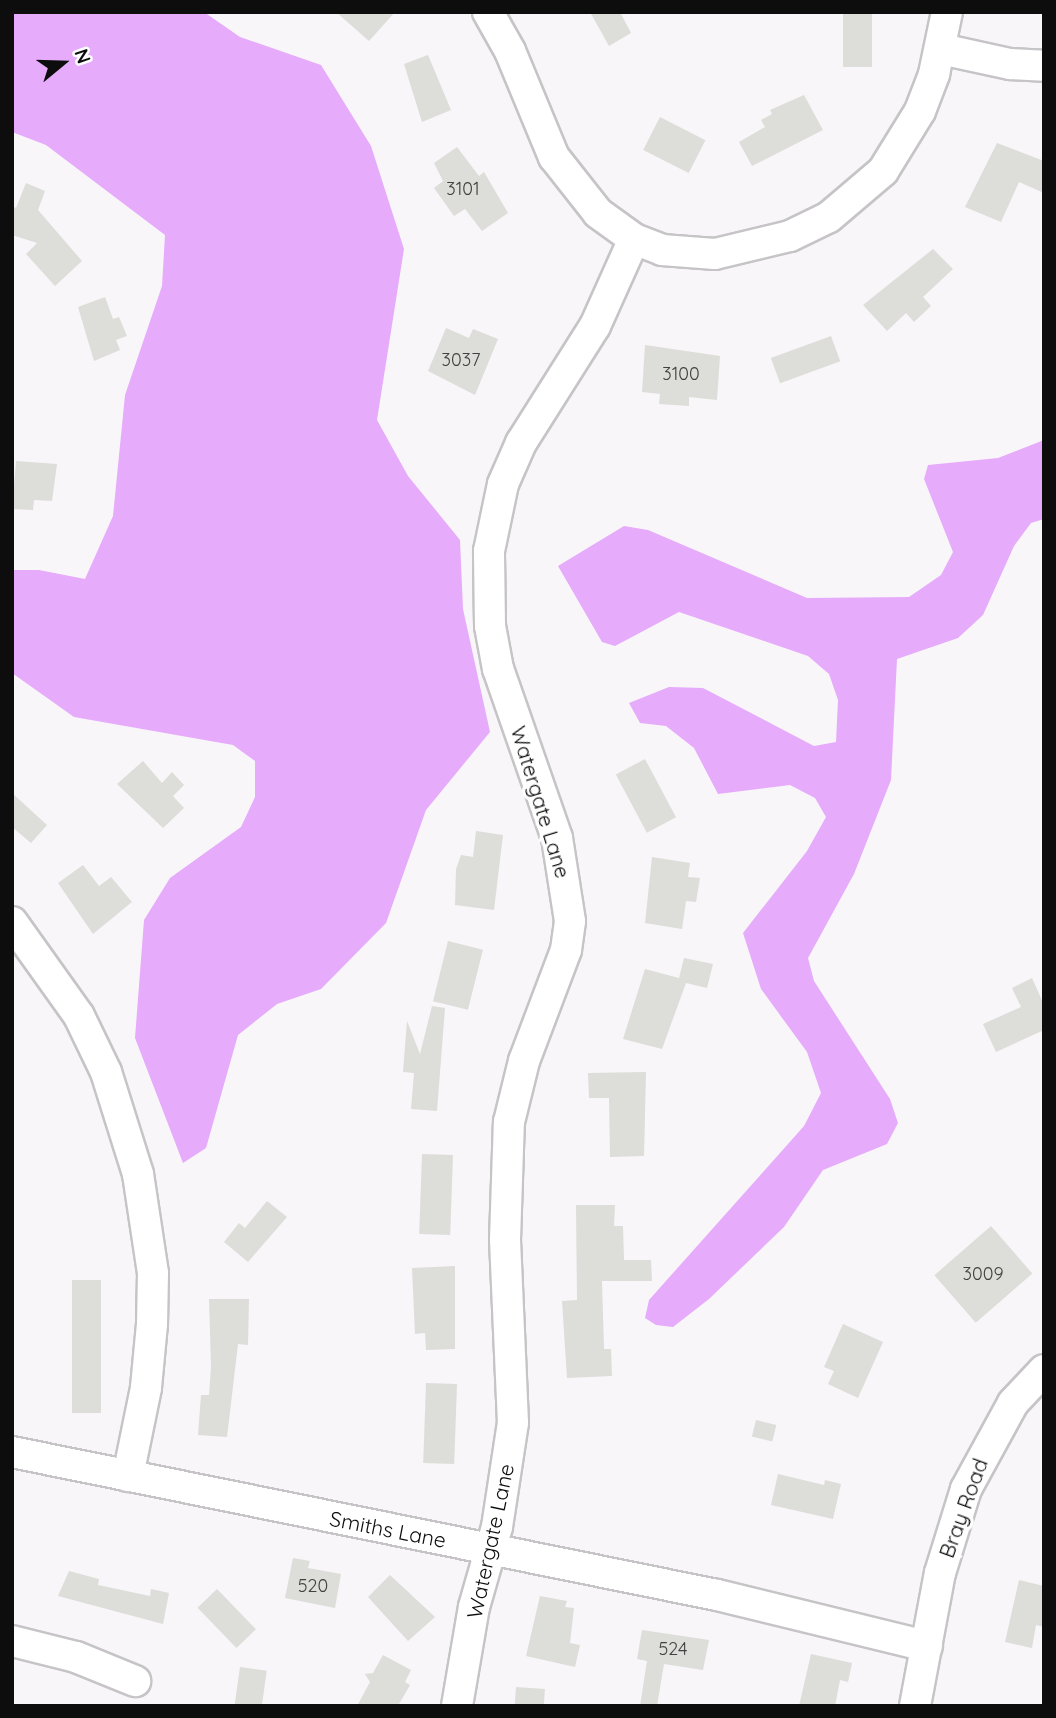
<!DOCTYPE html>
<html>
<head>
<meta charset="utf-8">
<style>
	body { margin:0 }
	#map { position:relative; width:1056px; height:1718px; overflow:hidden; background:#f8f6f9; font-family:Quicksand,sans-serif }
	div>[style] { position:absolute }
	.forest>* { inset:0; background:#e6abfa }
	.building>* { inset:0; background:#ddddd9; transform-origin:0 0 }
	.roads { filter:drop-shadow(2px 0 #c6c4c7) drop-shadow(-2px 0 #c6c4c7) drop-shadow(0 2px #c6c4c7) drop-shadow(0 -2px #c6c4c7) }
	.minor>* { height:30px; margin:-15px; padding:0 15px; transform-origin:15px; border-radius:15px; background:#fff }
	span { translate:-50% -50%; white-space:nowrap; text-align:center; line-height:1.15; -webkit-text-stroke:7px #fff; paint-order:stroke }
	.number-label { font-size:18px; color:#424141 }
	.number-label span { -webkit-text-stroke-width:0 }
	.street-label { font-size:21px; color:#0e0d0e }
	.frame { position:absolute; inset:0; border:14px solid #0e0d0e; pointer-events:none }
	.north { position:absolute; left:28px; top:28px; width:70px; height:70px; -webkit-text-stroke:5px #fff; paint-order:stroke; rotate:71deg; font-size:19px; font-weight:700; line-height:28px; text-align:center; color:#0e0d0e }
	.north::after { content:''; display:block; margin:auto; width:24px; height:32px; background:#0e0d0e; clip-path:polygon(50% 0,100% 100%,50% 72%,0 100%) }
</style>
</head>
<body>
<div id="map">
	<div class="forest">
		<i style="clip-path:polygon(12px 12px,204px 12px,240px 37px,321px 65px,371px 146px,404px 249px,377px 420px,408px 476px,460px 540px,463px 609px,490px 732px,426px 810px,386px 923px,321px 989px,277px 1004px,238px 1035px,206px 1148px,183px 1163px,135px 1038px,144px 920px,170px 878px,241px 827px,255px 797px,255px 761px,233px 745px,74px 717px,12px 673px,12px 570px,39px 570px,85px 579px,113px 516px,125px 395px,162px 286px,165px 235px,46px 145px,12px 132px)"></i>
		<i style="clip-path:polygon(1044px 440px,1044px 519px,1031px 523px,1014px 546px,983px 615px,958px 638px,897px 659px,891px 780px,854px 874px,808px 958px,814px 981px,890px 1099px,898px 1123px,887px 1144px,823px 1170px,784px 1227px,709px 1299px,673px 1327px,656px 1325px,645px 1318px,649px 1300px,804px 1126px,821px 1093px,807px 1052px,761px 989px,743px 933px,807px 851px,826px 817px,815px 798px,790px 785px,718px 794px,694px 748px,666px 726px,640px 723px,629px 703px,669px 687px,703px 688px,814px 746px,836px 742px,838px 700px,829px 674px,808px 656px,679px 612px,615px 646px,602px 642px,558px 566px,624px 526px,648px 530px,807px 598px,909px 597px,941px 575px,953px 552px,924px 479px,928px 465px,998px 458px)"></i>
	</div>
	<div class="building">
		<i style="clip-path:polygon(336px 12px,395px 12px,369px 41px)"></i>
		<i style="clip-path:polygon(590px 12px,620px 12px,631px 33px,609px 46px)"></i>
		<i style="left:843px;top:12px;width:29px;height:55px"></i>
		<i style="clip-path:polygon(428px 55px,451px 110px,422px 122px,404px 64px)"></i>
		<i style="clip-path:polygon(804px 95px,823px 130px,752px 166px,739px 142px,765px 127px,761px 120px,772px 114px,770px 110px)"></i>
		<i style="left:660px;top:117px;width:51px;height:37px;rotate:27deg"></i>
		<i style="clip-path:polygon(997px 143px,1044px 161px,1044px 193px,1019px 182px,1001px 222px,965px 207px)"></i>
		<i style="clip-path:polygon(457px 147px,479px 176px,484px 172px,508px 213px,482px 231px,465px 209px,454px 216px,434px 188px,443px 181px,434px 163px)"></i>
		<i style="clip-path:polygon(26px 183px,45px 191px,38px 210px,82px 261px,55px 286px,26px 254px,37px 243px,12px 235px,12px 206px,16px 208px)"></i>
		<i style="clip-path:polygon(933px 249px,953px 269px,923px 297px,931px 306px,914px 322px,906px 313px,887px 331px,863px 305px)"></i>
		<i style="clip-path:polygon(105px 297px,113px 319px,119px 317px,127px 336px,116px 340px,120px 350px,94px 361px,78px 307px)"></i>
		<i style="clip-path:polygon(446px 328px,469px 338px,473px 329px,498px 339px,475px 395px,428px 371px)"></i>
		<i style="left:831px;top:336px;width:27px;height:64px;rotate:70deg"></i>
		<i style="clip-path:polygon(645px 345px,720px 356px,717px 400px,689px 397px,689px 406px,659px 404px,660px 394px,642px 392px)"></i>
		<i style="clip-path:polygon(16px 461px,57px 464px,52px 501px,34px 500px,33px 510px,12px 509px)"></i>
		<i style="left:645px;top:759px;width:66px;height:33px;rotate:62deg"></i>
		<i style="clip-path:polygon(143px 761px,162px 783px,172px 772px,184px 785px,173px 796px,184px 808px,163px 828px,117px 784px)"></i>
		<i style="clip-path:polygon(12px 793px,47px 825px,31px 843px,12px 827px)"></i>
		<i style="clip-path:polygon(476px 831px,503px 835px,494px 910px,455px 905px,456px 869px,461px 855px,473px 857px)"></i>
		<i style="clip-path:polygon(652px 857px,690px 863px,688px 877px,700px 878px,696px 902px,686px 901px,682px 929px,645px 923px)"></i>
		<i style="clip-path:polygon(83px 865px,99px 886px,111px 877px,132px 902px,93px 934px,58px 883px)"></i>
		<i style="left:448px;top:941px;width:36px;height:62px;rotate:14deg"></i>
		<i style="clip-path:polygon(684px 958px,713px 964px,707px 988px,686px 983px,662px 1049px,623px 1039px,645px 969px,679px 978px)"></i>
		<i style="clip-path:polygon(1032px 978px,1044px 1005px,1044px 1030px,996px 1052px,983px 1024px,1021px 1007px,1012px 988px)"></i>
		<i style="clip-path:polygon(432px 1006px,445px 1008px,437px 1111px,411px 1109px,414px 1073px,403px 1072px,407px 1021px,420px 1054px)"></i>
		<i style="clip-path:polygon(646px 1072px,644px 1156px,610px 1157px,609px 1098px,589px 1098px,588px 1073px)"></i>
		<i style="left:422px;top:1154px;width:31px;height:80px;rotate:2deg"></i>
		<i style="clip-path:polygon(267px 1201px,287px 1217px,248px 1262px,224px 1242px,239px 1223px,245px 1228px)"></i>
		<i style="clip-path:polygon(576px 1205px,615px 1205px,614px 1226px,623px 1226px,624px 1260px,651px 1260px,652px 1281px,602px 1281px,604px 1349px,611px 1349px,612px 1376px,567px 1378px,562px 1301px,577px 1300px)"></i>
		<i style="left:991px;top:1226px;width:63px;height:75px;rotate:49deg"></i>
		<i style="clip-path:polygon(455px 1266px,455px 1349px,426px 1350px,425px 1333px,415px 1334px,412px 1268px)"></i>
		<i style="left:72px;top:1280px;width:29px;height:133px"></i>
		<i style="clip-path:polygon(209px 1299px,249px 1299px,248px 1345px,238px 1344px,227px 1437px,198px 1435px,201px 1395px,209px 1395px,211px 1367px)"></i>
		<i style="clip-path:polygon(843px 1324px,883px 1342px,858px 1398px,828px 1384px,834px 1371px,824px 1367px)"></i>
		<i style="left:426px;top:1383px;width:31px;height:80px;rotate:2deg"></i>
		<i style="left:756px;top:1420px;width:21px;height:17px;rotate:14deg"></i>
		<i style="clip-path:polygon(778px 1474px,824px 1485px,825px 1480px,841px 1484px,833px 1519px,771px 1505px)"></i>
		<i style="clip-path:polygon(293px 1558px,310px 1561px,308px 1568px,341px 1574px,335px 1608px,285px 1598px)"></i>
		<i style="clip-path:polygon(69px 1571px,99px 1579px,98px 1585px,150px 1596px,151px 1589px,169px 1593px,163px 1624px,58px 1596px)"></i>
		<i style="clip-path:polygon(390px 1575px,435px 1617px,408px 1641px,368px 1597px)"></i>
		<i style="clip-path:polygon(1019px 1580px,1044px 1586px,1044px 1627px,1036px 1625px,1032px 1648px,1005px 1642px)"></i>
		<i style="left:217px;top:1589px;width:56px;height:27px;rotate:46deg"></i>
		<i style="clip-path:polygon(540px 1596px,567px 1601px,565px 1607px,574px 1608px,570px 1643px,580px 1645px,575px 1667px,526px 1656px)"></i>
		<i style="clip-path:polygon(642px 1630px,709px 1640px,703px 1670px,664px 1664px,657px 1706px,640px 1706px,647px 1661px,637px 1659px)"></i>
		<i style="clip-path:polygon(811px 1654px,852px 1663px,848px 1682px,840px 1680px,835px 1706px,799px 1706px)"></i>
		<i style="clip-path:polygon(383px 1655px,411px 1670px,405px 1682px,410px 1685px,398px 1706px,357px 1706px,370px 1682px,365px 1674px,373px 1673px)"></i>
		<i style="left:240px;top:1667px;width:27px;height:39px;rotate:8deg"></i>
		<i style="left:516px;top:1687px;width:29px;height:19px;rotate:4deg"></i>
	</div>
	<div class="roads">
		<div class="minor">
			<i style="left:488px;top:12px;width:45px;rotate:60.6deg"></i>
			<i style="left:510px;top:51px;width:115px;rotate:67.5deg"></i>
			<i style="left:554px;top:157px;width:71px;rotate:51.8deg"></i>
			<i style="left:598px;top:213px;width:44px;rotate:35.8deg"></i>
			<i style="left:634px;top:239px;width:30px;rotate:21deg"></i>
			<i style="left:662px;top:250px;width:53px;rotate:4.3deg"></i>
			<i style="left:715px;top:254px;width:77px;rotate:-13.5deg"></i>
			<i style="left:790px;top:236px;width:43px;rotate:-26deg"></i>
			<i style="left:829px;top:217px;width:71px;rotate:-40.4deg"></i>
			<i style="left:883px;top:171px;width:70px;rotate:-58.3deg"></i>
			<i style="left:920px;top:111px;width:40px;rotate:-69deg"></i>
			<i style="left:934px;top:74px;width:63px;rotate:-78.2deg"></i>
			<i style="left:941px;top:49px;width:71px;rotate:12.3deg"></i>
			<i style="left:1010px;top:64px;width:34px;rotate:3deg"></i>
			<i style="left:12px;top:922px;width:115px;rotate:54.5deg"></i>
			<i style="left:79px;top:1016px;width:62px;rotate:64.3deg"></i>
			<i style="left:106px;top:1072px;width:107px;rotate:72.6deg"></i>
			<i style="left:138px;top:1174px;width:100px;rotate:81.4deg"></i>
			<i style="left:153px;top:1273px;width:51px;rotate:91.1deg"></i>
			<i style="left:152px;top:1324px;width:64px;rotate:95.4deg"></i>
			<i style="left:146px;top:1388px;width:90px;rotate:101.6deg"></i>
			<i style="left:12px;top:1452px;width:719px;rotate:11.47deg"></i>
			<i style="left:717px;top:1595px;width:216px;rotate:13.7deg"></i>
			<i style="left:12px;top:1641px;width:66px;rotate:14deg"></i>
			<i style="left:76px;top:1657px;width:64px;rotate:22.1deg"></i>
			<i style="left:457px;top:1706px;width:100px;rotate:-80.3deg"></i>
			<i style="left:474px;top:1607px;width:83px;rotate:-74deg"></i>
			<i style="left:497px;top:1527px;width:105px;rotate:-81.3deg"></i>
			<i style="left:513px;top:1423px;width:183px;rotate:-92.5deg"></i>
			<i style="left:505px;top:1240px;width:118px;rotate:-88.1deg"></i>
			<i style="left:509px;top:1122px;width:63px;rotate:-76.2deg"></i>
			<i style="left:524px;top:1061px;width:119px;rotate:-69.3deg"></i>
			<i style="left:566px;top:950px;width:29px;rotate:-82deg"></i>
			<i style="left:570px;top:921px;width:84px;rotate:-98.9deg"></i>
			<i style="left:557px;top:838px;width:179px;rotate:-109.2deg"></i>
			<i style="left:498px;top:669px;width:44px;rotate:-100.5deg"></i>
			<i style="left:490px;top:626px;width:75px;rotate:-90.8deg"></i>
			<i style="left:489px;top:551px;width:68px;rotate:-78.2deg"></i>
			<i style="left:503px;top:484px;width:45px;rotate:-66.3deg"></i>
			<i style="left:521px;top:443px;width:138px;rotate:-57.7deg"></i>
			<i style="left:595px;top:326px;width:95px;rotate:-65.9deg"></i>
			<i style="left:915px;top:1706px;width:135px;rotate:-79.4deg"></i>
			<i style="left:940px;top:1573px;width:88px;rotate:-72.8deg"></i>
			<i style="left:966px;top:1489px;width:98px;rotate:-61.3deg"></i>
			<i style="left:1013px;top:1403px;width:45px;rotate:-46.8deg"></i>
		</div>
	</div>
	<div class="number-label">
		<span style="left:463px;top:189px">3101</span>
		<span style="left:461px;top:360px">3037</span>
		<span style="left:681px;top:374px">3100</span>
		<span style="left:983px;top:1274px">3009</span>
		<span style="left:313px;top:1586px">520</span>
		<span style="left:673px;top:1649px">524</span>
	</div>
	<div class="street-label">
		<span style="left:541px;top:802px;rotate:73deg">Watergate Lane</span>
		<span style="left:963px;top:1508px;rotate:-70deg">Bray Road</span>
		<span style="left:388px;top:1529px;rotate:11deg">Smiths Lane</span>
		<span style="left:490px;top:1541px;rotate:-78deg">Watergate Lane</span>
	</div>
	<div class="frame"></div>
	<div class="north">N</div>
</div>
</body>
</html>
